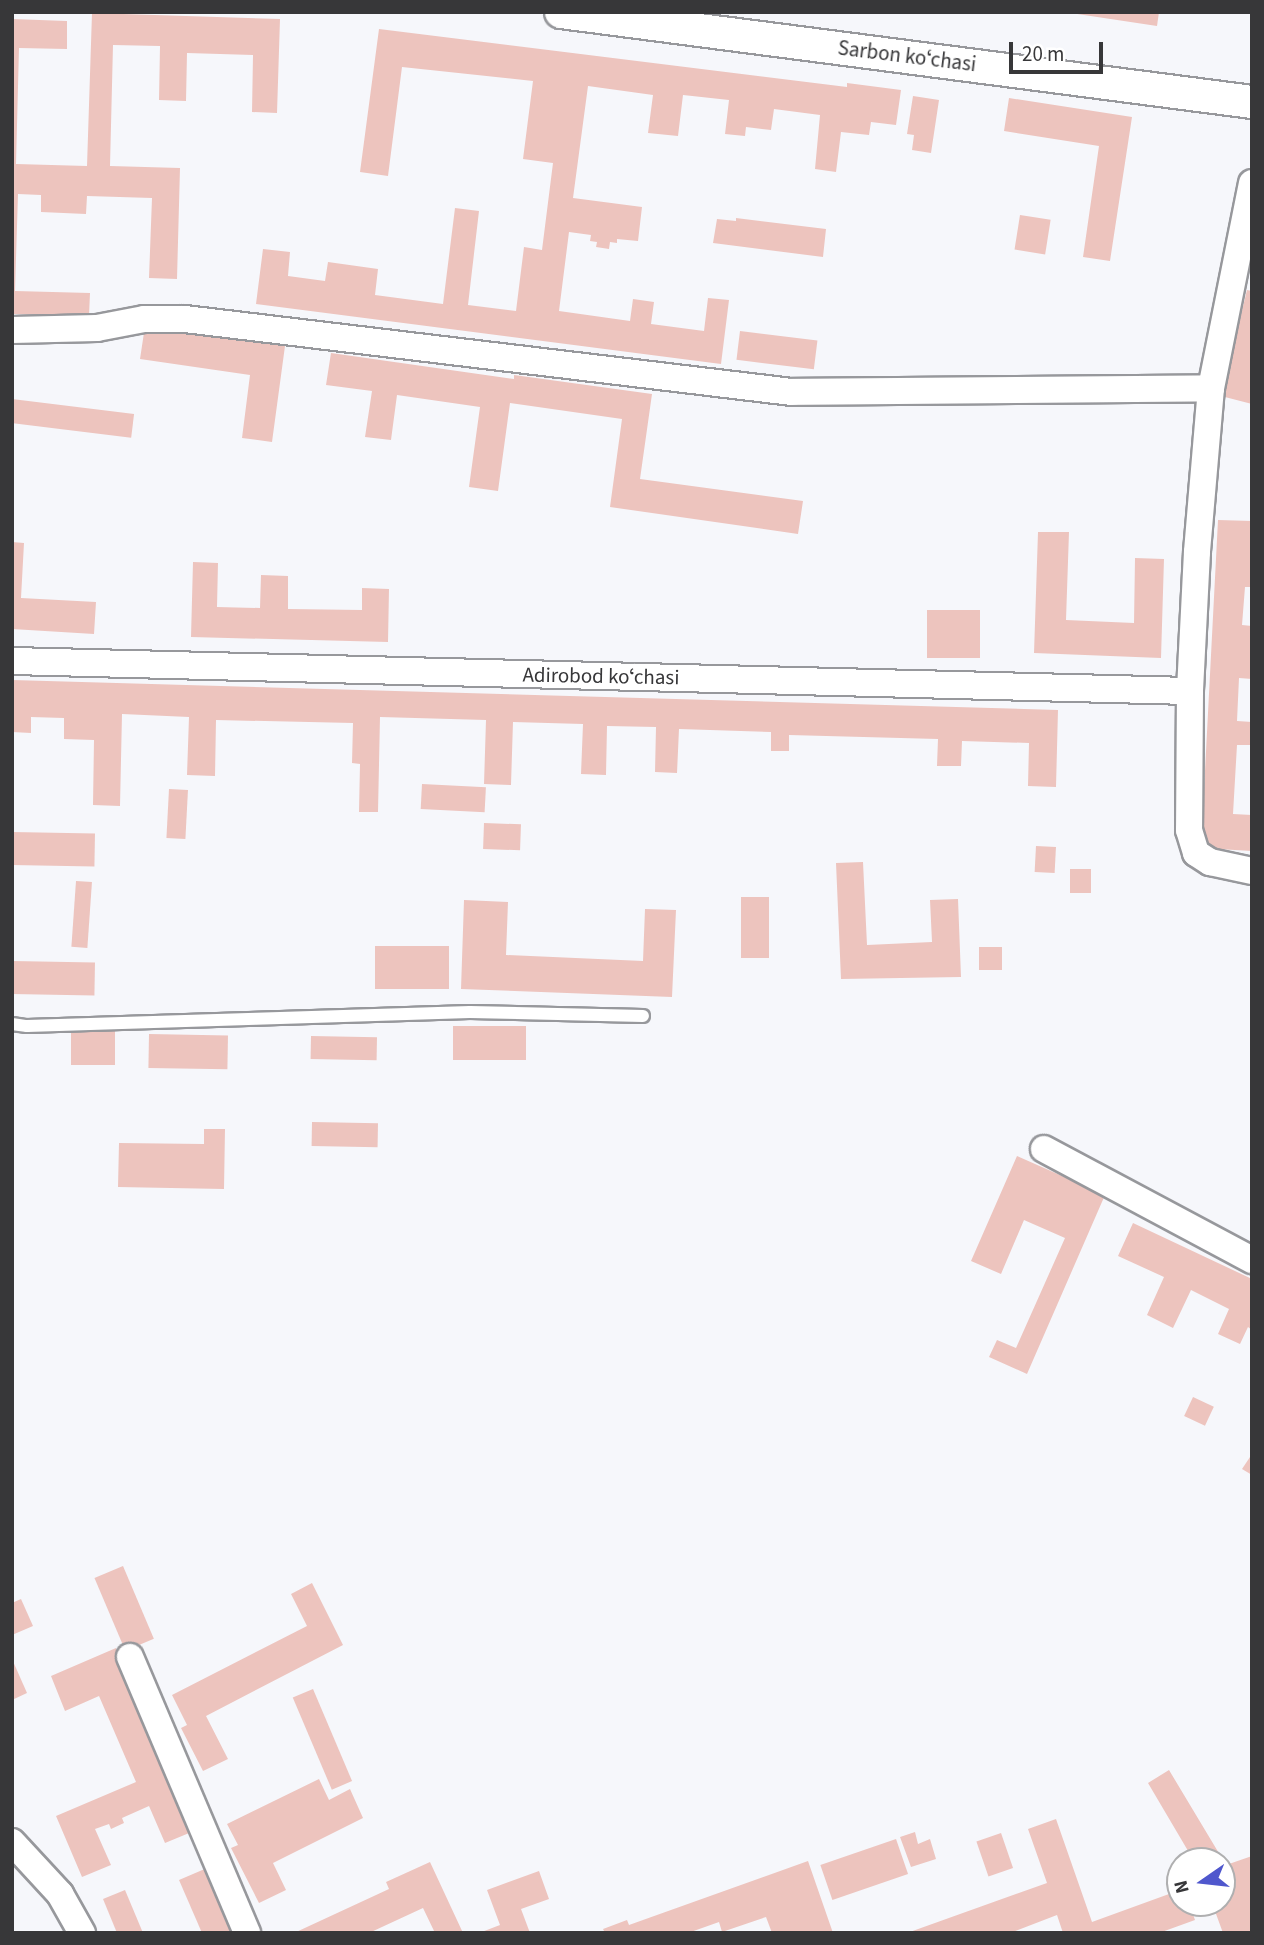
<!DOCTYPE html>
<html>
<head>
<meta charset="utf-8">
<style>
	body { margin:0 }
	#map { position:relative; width:1264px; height:1945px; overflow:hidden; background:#f6f7fb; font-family:"Source Sans 3",sans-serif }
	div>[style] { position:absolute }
	.building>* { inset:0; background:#edc4be; transform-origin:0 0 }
	.roads { filter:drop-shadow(2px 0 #97989c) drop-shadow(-2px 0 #97989c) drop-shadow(0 2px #97989c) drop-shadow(0 -2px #97989c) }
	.service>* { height:12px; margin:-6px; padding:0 6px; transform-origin:6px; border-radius:6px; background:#fff }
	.minor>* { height:26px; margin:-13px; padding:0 13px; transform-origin:13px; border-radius:13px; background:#fff }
	.tertiary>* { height:32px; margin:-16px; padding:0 16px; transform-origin:16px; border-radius:16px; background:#fff }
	span { translate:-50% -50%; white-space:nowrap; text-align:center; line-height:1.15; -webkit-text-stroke:7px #fff; paint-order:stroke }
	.street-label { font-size:21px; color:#373739 }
	.frame { position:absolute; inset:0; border:14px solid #373739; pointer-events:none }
	.north { position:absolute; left:1166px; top:1847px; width:70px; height:70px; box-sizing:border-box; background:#fff; border:2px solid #afafb0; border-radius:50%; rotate:256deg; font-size:19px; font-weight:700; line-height:28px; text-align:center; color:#373739 }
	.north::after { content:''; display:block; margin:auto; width:24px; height:32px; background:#4f57cd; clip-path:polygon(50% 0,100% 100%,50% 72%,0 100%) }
	.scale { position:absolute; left:1009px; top:42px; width:94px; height:32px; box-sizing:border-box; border:4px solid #373739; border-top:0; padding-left:9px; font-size:21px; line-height:24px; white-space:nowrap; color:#373739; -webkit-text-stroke:5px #fff; paint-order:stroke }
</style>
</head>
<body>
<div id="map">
	<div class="building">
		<i style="clip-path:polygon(1064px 12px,1159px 12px,1157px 26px)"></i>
		<i style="clip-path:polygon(92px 13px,280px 19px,277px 113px,252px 112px,253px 55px,187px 53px,186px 101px,159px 100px,160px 46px,113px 45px,110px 166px,180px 168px,177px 279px,149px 278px,152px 198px,87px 196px,86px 214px,41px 212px,41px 195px,18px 194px,15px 291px,90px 293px,89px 316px,12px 314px,12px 19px,67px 21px,67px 49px,19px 48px,16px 164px,87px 166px)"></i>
		<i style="clip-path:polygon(379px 29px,847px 87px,847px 83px,901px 90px,896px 125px,871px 122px,869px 135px,841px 132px,836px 172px,815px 169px,820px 115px,774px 109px,771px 130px,746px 127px,745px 136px,725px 134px,729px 100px,683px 95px,678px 136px,648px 133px,653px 95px,588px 86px,573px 198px,642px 207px,638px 241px,617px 239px,617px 243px,610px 242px,609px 249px,596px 247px,597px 242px,590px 241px,591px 235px,569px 232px,559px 311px,630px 321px,633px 299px,654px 302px,651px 324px,704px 331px,708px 298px,729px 300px,721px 364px,256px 304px,263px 249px,290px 252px,288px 276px,325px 281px,328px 262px,378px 269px,375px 295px,443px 304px,455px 208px,479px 211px,468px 305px,516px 311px,524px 247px,542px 250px,553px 163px,523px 159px,533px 81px,402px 67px,388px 176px,360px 172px)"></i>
		<i style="clip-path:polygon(913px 96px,939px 100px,931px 153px,912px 150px,914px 135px,907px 134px)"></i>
		<i style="clip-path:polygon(1009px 98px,1132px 117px,1110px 261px,1083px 257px,1099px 146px,1004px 131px)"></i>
		<i style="left:1020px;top:215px;width:31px;height:35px;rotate:9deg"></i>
		<i style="clip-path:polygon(736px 218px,826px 229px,823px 257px,713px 243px,717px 219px,736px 221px)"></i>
		<i style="clip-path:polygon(1247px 290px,1252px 291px,1252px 404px,1221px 396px)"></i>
		<i style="clip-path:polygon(145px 326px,285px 346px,272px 442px,242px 438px,250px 375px,140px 359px)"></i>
		<i style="left:740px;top:331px;width:78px;height:29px;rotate:7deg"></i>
		<i style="clip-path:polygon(331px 353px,514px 379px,514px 375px,652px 394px,640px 479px,803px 501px,798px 534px,610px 507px,622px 419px,510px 403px,498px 491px,469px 487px,480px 407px,397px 395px,391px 440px,365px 437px,372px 391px,326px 385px)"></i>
		<i style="left:12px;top:399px;width:123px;height:24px;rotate:7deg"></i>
		<i style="clip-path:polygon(1218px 520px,1252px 521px,1252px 587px,1245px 587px,1242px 625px,1252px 626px,1252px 679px,1239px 678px,1237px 721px,1252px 722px,1252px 745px,1237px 745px,1233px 814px,1252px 815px,1252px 851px,1201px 848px)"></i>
		<i style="clip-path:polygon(1038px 532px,1069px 532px,1066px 620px,1134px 623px,1135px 558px,1164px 559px,1161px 658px,1034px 653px)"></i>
		<i style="clip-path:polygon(12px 542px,24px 543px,21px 598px,96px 602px,94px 634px,12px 629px)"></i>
		<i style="clip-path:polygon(193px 562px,218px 563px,217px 607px,260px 608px,261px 575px,288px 576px,288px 609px,362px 610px,362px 588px,389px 589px,388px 642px,191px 637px)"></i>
		<i style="left:927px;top:610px;width:53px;height:48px"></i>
		<i style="clip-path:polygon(12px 680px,1058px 710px,1056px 787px,1028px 786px,1029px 743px,962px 741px,961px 766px,937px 766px,938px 739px,789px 735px,789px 751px,771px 751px,771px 732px,679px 729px,677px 773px,655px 772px,656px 727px,607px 726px,606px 775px,581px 774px,583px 724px,513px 722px,511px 785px,484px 784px,486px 720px,380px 717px,378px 812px,359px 812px,360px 764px,352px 763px,353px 723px,216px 720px,215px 776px,187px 775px,189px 717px,122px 714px,120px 806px,93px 805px,94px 740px,64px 739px,64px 718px,31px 717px,31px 733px,12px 732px)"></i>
		<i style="left:422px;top:784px;width:64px;height:25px;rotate:3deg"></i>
		<i style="left:169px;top:789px;width:19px;height:49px;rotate:3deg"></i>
		<i style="left:484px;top:823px;width:37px;height:26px;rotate:2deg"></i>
		<i style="left:12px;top:832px;width:83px;height:33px;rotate:1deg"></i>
		<i style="left:1036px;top:846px;width:20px;height:26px;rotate:3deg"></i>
		<i style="clip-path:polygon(863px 862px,867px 945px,932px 942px,930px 900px,958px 899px,961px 977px,841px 979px,836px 863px)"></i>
		<i style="left:1070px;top:869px;width:21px;height:24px"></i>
		<i style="left:76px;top:881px;width:16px;height:66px;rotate:4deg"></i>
		<i style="left:741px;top:897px;width:28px;height:61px"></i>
		<i style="clip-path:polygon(464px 900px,508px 902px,506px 955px,643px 961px,645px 909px,676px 910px,672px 997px,461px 989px)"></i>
		<i style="left:375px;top:946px;width:74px;height:43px"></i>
		<i style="left:979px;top:947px;width:23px;height:23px"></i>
		<i style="left:12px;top:961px;width:83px;height:33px;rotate:1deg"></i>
		<i style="left:453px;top:1026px;width:73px;height:34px"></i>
		<i style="left:71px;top:1031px;width:44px;height:34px"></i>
		<i style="left:149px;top:1034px;width:79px;height:34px;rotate:1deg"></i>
		<i style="left:311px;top:1036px;width:66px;height:23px;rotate:1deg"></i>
		<i style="left:312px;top:1122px;width:66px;height:24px;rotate:1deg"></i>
		<i style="clip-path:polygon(204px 1129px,225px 1129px,224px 1189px,118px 1187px,119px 1143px,204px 1144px)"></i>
		<i style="clip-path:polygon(1017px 1156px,1105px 1195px,1027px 1374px,989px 1357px,997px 1340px,1016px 1348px,1065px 1238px,1024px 1220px,1001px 1274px,971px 1261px)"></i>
		<i style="clip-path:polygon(1133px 1223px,1252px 1279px,1252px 1330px,1248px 1327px,1240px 1344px,1218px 1334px,1229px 1309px,1191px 1290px,1173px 1328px,1147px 1315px,1164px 1277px,1118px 1256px)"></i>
		<i style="left:1193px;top:1397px;width:23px;height:21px;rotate:25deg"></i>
		<i style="clip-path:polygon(1252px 1454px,1252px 1475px,1242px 1469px)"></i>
		<i style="left:123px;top:1566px;width:79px;height:31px;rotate:67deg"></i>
		<i style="clip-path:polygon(312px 1583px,343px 1645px,206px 1716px,228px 1759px,203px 1771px,181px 1728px,187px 1725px,172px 1695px,307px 1626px,291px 1594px)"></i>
		<i style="clip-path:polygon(21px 1599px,33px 1626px,12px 1635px,12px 1603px)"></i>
		<i style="clip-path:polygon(116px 1648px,194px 1831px,165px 1843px,149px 1806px,122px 1818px,124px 1823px,111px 1829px,109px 1824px,95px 1829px,111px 1865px,82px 1877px,56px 1816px,136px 1782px,99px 1696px,65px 1711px,51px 1676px)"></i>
		<i style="clip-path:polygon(12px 1659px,27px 1693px,12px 1700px)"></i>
		<i style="left:313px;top:1689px;width:100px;height:22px;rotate:67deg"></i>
		<i style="clip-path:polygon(1169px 1770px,1226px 1865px,1252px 1856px,1252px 1933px,1223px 1933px,1212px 1903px,1222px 1903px,1222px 1861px,1194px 1861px,1148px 1783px)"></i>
		<i style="clip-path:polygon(319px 1779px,329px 1800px,350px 1789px,363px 1818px,273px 1863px,286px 1890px,259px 1903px,231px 1848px,238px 1845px,227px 1824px)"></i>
		<i style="clip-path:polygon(1056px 1819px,1092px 1922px,1180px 1890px,1180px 1903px,1189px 1903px,1195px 1920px,1159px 1933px,1063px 1933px,1057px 1915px,1010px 1933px,907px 1933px,1047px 1883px,1028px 1829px)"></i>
		<i style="clip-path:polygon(915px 1832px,918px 1844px,930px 1839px,936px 1859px,911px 1867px,900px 1837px)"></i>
		<i style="left:1001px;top:1833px;width:37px;height:26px;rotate:71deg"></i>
		<i style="left:896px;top:1839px;width:37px;height:80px;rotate:71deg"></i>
		<i style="clip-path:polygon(808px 1861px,833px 1933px,772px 1933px,766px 1917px,722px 1932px,719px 1922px,688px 1933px,605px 1933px,603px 1929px,627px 1920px,629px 1925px)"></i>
		<i style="clip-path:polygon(430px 1862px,463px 1933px,435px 1933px,423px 1908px,369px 1933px,294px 1933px,389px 1889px,386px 1882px)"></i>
		<i style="clip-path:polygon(207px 1868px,235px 1933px,202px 1933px,179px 1880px)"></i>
		<i style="clip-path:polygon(539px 1871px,549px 1899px,521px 1909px,530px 1933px,479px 1933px,500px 1925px,487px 1890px)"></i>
		<i style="clip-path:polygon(125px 1890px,143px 1933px,117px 1933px,103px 1899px)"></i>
	</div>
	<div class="roads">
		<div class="service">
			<i style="left:12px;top:1024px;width:15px;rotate:8deg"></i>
			<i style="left:27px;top:1026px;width:443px;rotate:-1.8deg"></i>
			<i style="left:470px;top:1012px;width:173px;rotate:1.3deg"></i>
		</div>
		<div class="minor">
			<i style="left:1252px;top:183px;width:209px;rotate:101.3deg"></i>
			<i style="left:1211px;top:388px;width:165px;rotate:94.9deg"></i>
			<i style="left:1197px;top:552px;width:139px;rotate:92.9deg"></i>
			<i style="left:1190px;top:691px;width:139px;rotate:90.4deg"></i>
			<i style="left:1189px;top:830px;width:24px;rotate:73deg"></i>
			<i style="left:1196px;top:853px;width:17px;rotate:33deg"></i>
			<i style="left:1210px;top:862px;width:43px;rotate:12.1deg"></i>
			<i style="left:12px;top:330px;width:85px;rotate:-1.3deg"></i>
			<i style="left:97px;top:328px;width:48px;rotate:-10.8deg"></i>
			<i style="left:144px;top:319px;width:41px"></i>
			<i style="left:185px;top:319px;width:611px;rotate:6.86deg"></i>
			<i style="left:792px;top:392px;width:419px;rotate:-0.5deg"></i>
			<i style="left:12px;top:661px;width:1178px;rotate:1.46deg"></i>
			<i style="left:1044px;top:1149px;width:236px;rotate:28.1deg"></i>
			<i style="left:130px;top:1657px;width:300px;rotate:67deg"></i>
			<i style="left:12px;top:1842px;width:71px;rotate:47.3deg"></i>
			<i style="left:60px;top:1894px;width:45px;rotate:60.6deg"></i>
		</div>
		<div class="tertiary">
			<i style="left:561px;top:12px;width:697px;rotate:7.42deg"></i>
		</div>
	</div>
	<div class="street-label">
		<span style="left:907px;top:56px;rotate:7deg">Sarbon koʻchasi</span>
		<span style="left:601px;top:676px;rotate:1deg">Adirobod koʻchasi</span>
	</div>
	<div class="frame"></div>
	<div class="north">N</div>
	<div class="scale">20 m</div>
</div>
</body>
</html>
